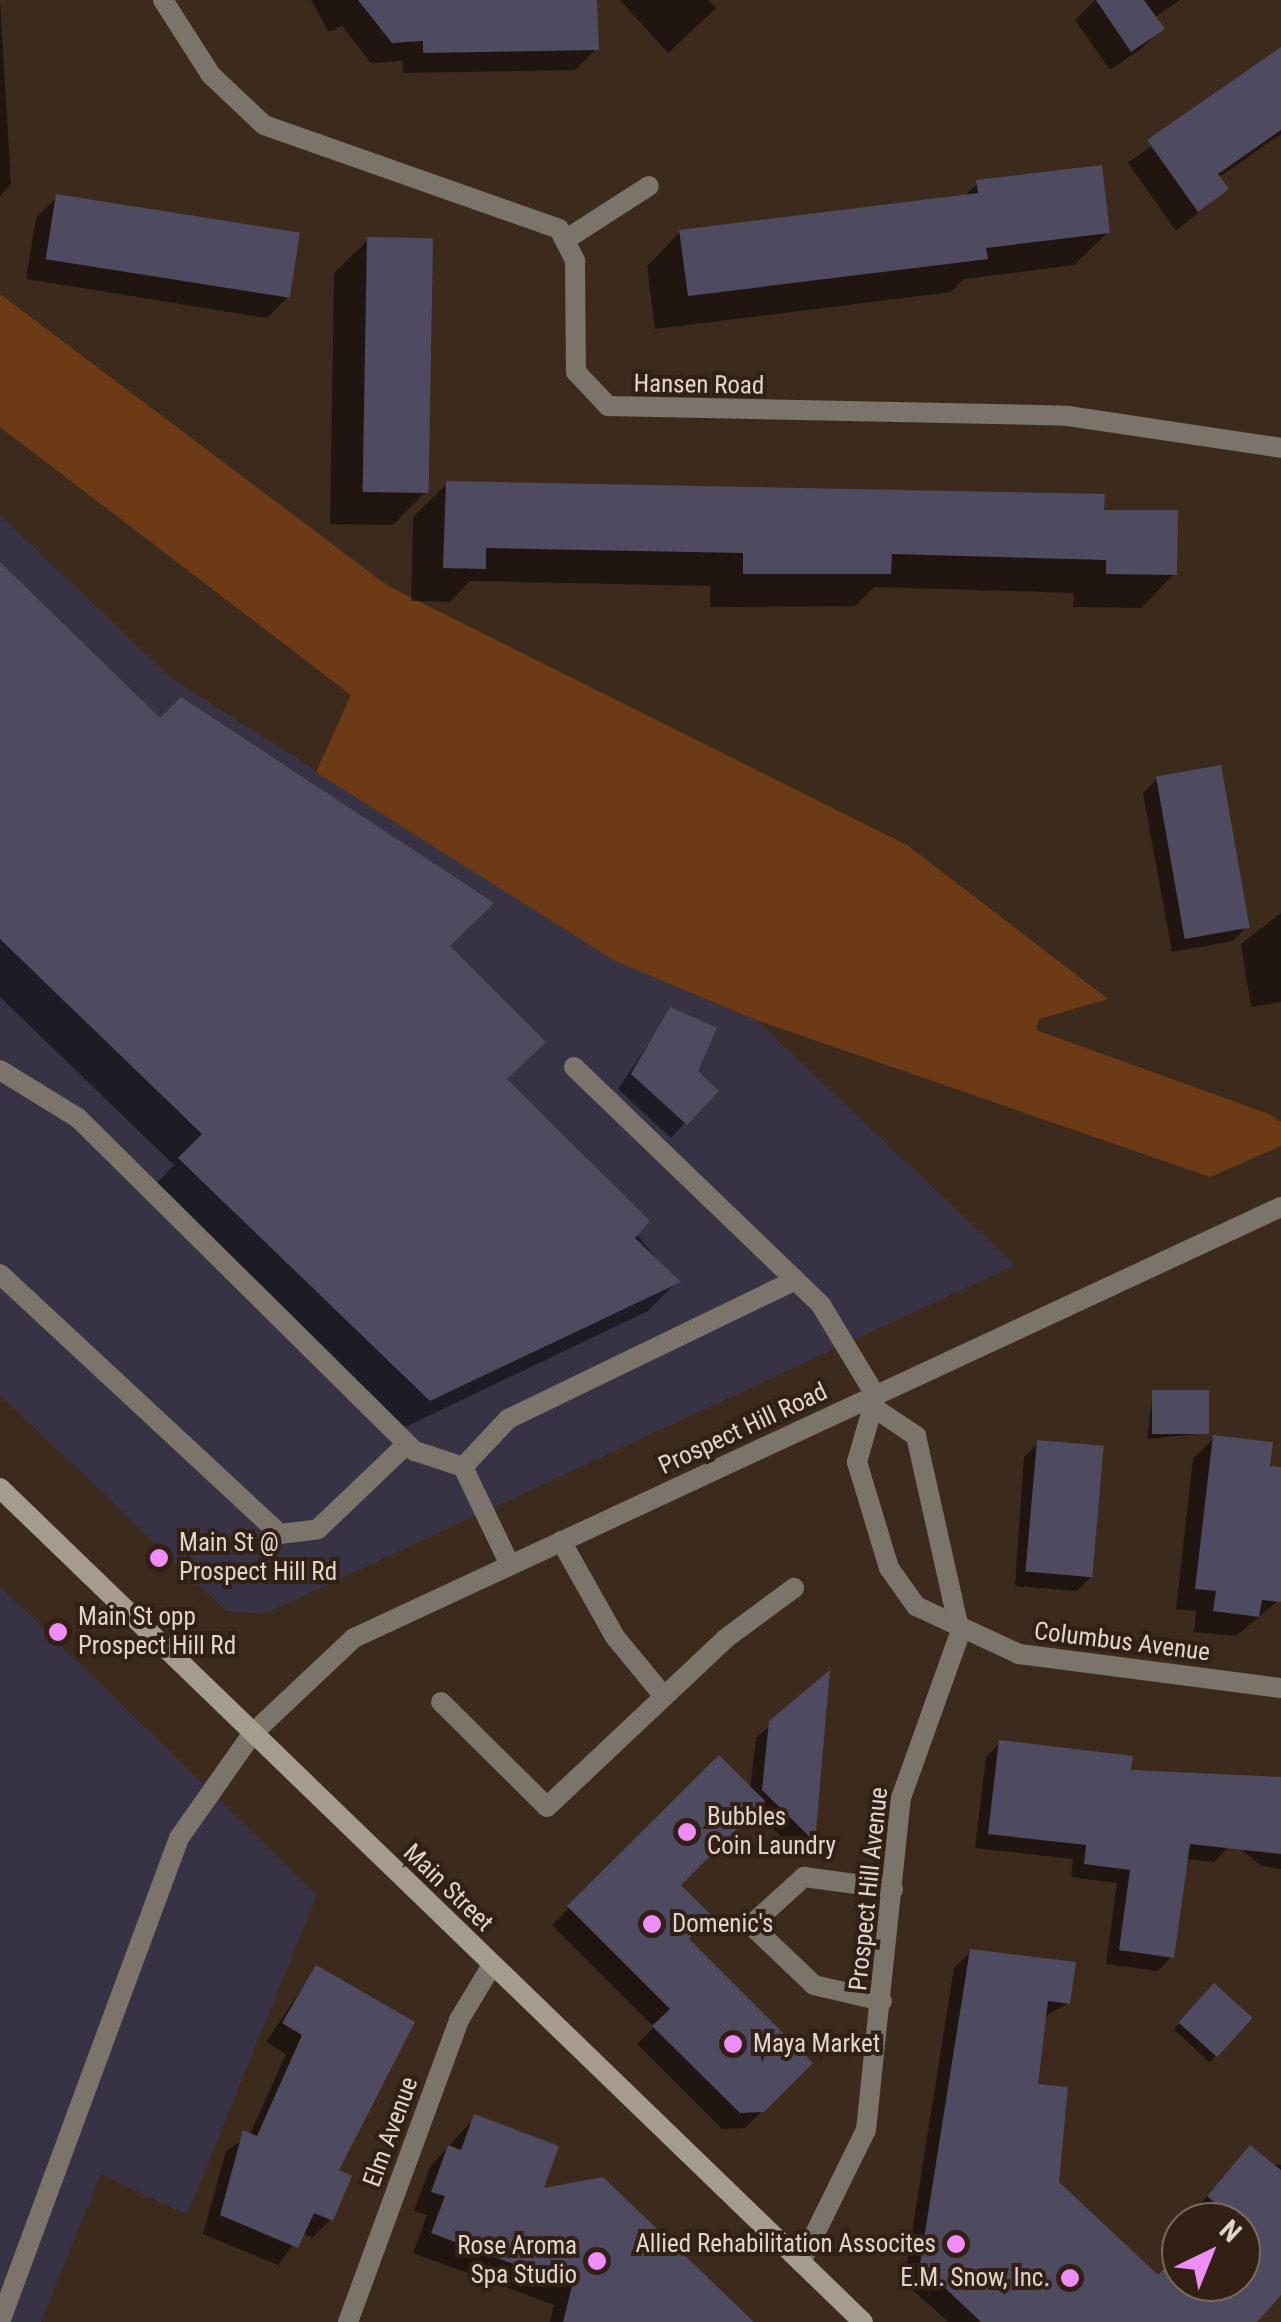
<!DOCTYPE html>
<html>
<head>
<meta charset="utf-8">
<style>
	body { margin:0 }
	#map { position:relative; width:1281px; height:2322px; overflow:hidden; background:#3c2a1d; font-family:"Roboto Condensed",sans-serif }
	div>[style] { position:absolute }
	.commercial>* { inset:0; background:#383344 }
	.green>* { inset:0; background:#6c3b16 }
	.shadow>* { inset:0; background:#0007; transform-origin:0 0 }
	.building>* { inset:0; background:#4e4b60; transform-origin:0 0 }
	.service>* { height:20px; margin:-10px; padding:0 10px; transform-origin:10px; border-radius:10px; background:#7a746b }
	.minor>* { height:20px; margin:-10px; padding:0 10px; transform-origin:10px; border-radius:10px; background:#7a746b }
	.tertiary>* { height:20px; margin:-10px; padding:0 10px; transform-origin:10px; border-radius:10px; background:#7a746b }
	.secondary>* { height:20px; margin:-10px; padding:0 10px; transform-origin:10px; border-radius:10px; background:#a59c8d }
	.dots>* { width:28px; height:28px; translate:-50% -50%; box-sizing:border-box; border:5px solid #322014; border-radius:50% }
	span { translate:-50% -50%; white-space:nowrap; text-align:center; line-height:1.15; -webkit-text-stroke:8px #322014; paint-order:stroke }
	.street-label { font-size:25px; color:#e0d4cc }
	.poi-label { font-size:25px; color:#e0d4cc }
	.left { translate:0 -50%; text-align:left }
	.right { translate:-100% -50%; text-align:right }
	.north { position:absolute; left:1161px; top:2202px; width:100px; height:100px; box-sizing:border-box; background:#322014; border:2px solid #78685e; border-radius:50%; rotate:43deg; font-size:28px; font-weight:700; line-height:40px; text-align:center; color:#e0d4cc }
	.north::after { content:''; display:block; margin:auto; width:35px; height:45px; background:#ee8cf8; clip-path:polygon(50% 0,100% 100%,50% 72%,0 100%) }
</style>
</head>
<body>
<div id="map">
	<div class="commercial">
		<i style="clip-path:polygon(0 515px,171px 678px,615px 961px,756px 1020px,1015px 1265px,264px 1614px,226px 1611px,0 1395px)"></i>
		<i style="clip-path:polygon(0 1586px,317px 1895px,187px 2215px,101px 2174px,41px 2322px,0 2322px)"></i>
	</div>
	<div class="green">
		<i style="clip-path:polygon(0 294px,388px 586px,907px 845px,1108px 999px,1039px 1019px,1036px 1030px,1269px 1114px,1281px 1122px,1281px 1146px,1210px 1177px,756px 1020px,615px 961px,316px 772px,351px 695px,0 427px)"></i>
	</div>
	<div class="shadow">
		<i style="clip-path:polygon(0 0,11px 184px,0 196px)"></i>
		<i style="clip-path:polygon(311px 0,594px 0,596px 49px,575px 70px,403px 73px,403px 61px,371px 63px,342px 26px,329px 32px)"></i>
		<i style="clip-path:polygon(620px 0,708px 0,716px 8px,668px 53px)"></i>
		<i style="clip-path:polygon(1095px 0,1180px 0,1154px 18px,1162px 28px,1141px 49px,1110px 70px,1075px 20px)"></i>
		<i style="clip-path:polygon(1281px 50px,1281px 134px,1218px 178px,1226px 189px,1176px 231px,1128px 163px)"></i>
		<i style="clip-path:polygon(978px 183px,1108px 232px,1074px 265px,964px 279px,951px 292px,655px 329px,647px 266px,680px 232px,963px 197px)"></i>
		<i style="clip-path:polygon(57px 197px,288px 297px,267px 318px,26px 279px,36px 218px)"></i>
		<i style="clip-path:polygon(368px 240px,426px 491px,393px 525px,330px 524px,334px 273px)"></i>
		<i style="clip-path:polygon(447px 484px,1102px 512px,1174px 574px,1141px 608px,1073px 607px,1074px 593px,874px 587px,855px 606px,710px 607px,710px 586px,470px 581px,450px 602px,411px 601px,413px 517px)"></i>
		<i style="clip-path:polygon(0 566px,160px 721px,447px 947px,504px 1080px,677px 1282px,648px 1311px,399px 1430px,151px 1189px,174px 1165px,0 997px)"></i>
		<i style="clip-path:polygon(1157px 779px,1247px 926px,1233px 941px,1172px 952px,1143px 793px)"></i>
		<i style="clip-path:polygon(1281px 913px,1281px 1002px,1251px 1007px,1241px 944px)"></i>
		<i style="clip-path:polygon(671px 1010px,695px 1071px,715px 1091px,671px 1138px,618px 1089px)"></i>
		<i style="clip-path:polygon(1153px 1392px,1207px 1433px,1147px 1439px)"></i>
		<i style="clip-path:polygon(1214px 1438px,1281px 1470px,1278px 1601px,1236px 1636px,1194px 1632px,1196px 1611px,1176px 1609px,1193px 1459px)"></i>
		<i style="clip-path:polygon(1038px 1443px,1091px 1577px,1077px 1591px,1015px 1586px,1024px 1457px)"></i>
		<i style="clip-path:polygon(827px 1676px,813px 1841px,800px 1855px,753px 1809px,678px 1885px,685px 1939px,810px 2063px,745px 2128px,722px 2129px,637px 2044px,654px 2027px,552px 1925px,719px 1759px,750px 1790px,756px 1738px)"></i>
		<i style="clip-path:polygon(1000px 1743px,1128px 1772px,1281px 1782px,1281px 1869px,1261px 1866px,1233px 1842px,1214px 1862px,1186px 1859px,1172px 1956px,1158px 1971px,1106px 1964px,1117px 1883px,1071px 1877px,1073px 1859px,975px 1848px,986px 1757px)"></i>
		<i style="clip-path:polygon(971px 1952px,1068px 2003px,1043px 2018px,1035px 2087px,1056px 2183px,1157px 2277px,1181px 2250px,1181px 2282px,1241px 2282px,1241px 2222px,1192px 2214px,1234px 2164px,1281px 2165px,1281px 2283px,1249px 2322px,948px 2322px,904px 2282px,954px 1968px)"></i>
		<i style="clip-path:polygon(316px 1968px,335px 2171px,331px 2219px,312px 2238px,302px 2233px,278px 2265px,203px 2234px,226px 2151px,249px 2136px,286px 2054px,266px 2042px)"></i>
		<i style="left:1214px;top:1986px;width:49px;height:59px;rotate:43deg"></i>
		<i style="clip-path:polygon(475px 2117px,540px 2191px,751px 2322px,550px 2322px,554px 2305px,413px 2253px,427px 2215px,414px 2211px,430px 2167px)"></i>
	</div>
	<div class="building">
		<i style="clip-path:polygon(358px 0,597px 0,599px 50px,423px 53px,423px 41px,392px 43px)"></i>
		<i style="clip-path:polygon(1096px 0,1144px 0,1165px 29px,1131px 52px)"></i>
		<i style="clip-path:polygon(1281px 47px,1281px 130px,1218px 174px,1229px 189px,1198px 212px,1147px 140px)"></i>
		<i style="clip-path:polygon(1102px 165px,1110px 233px,986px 248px,988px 259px,688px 296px,679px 230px,978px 193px,976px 180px)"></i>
		<i style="left:56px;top:194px;width:247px;height:66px;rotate:9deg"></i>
		<i style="left:367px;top:237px;width:66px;height:255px;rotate:1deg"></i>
		<i style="clip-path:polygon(446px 481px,1105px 494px,1104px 510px,1178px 510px,1177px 575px,1106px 574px,1106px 560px,892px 554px,891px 574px,743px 574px,743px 553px,486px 548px,486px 569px,443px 568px)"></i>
		<i style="clip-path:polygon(0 562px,160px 718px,181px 697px,494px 903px,450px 946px,546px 1042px,507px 1079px,650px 1221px,635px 1238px,681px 1282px,430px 1401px,178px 1158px,202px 1134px,0 939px)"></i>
		<i style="left:1221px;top:765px;width:165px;height:66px;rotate:80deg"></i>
		<i style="clip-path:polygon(670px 1007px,717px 1028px,698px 1071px,719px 1091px,687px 1125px,631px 1074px)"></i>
		<i style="left:1152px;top:1390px;width:57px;height:44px"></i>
		<i style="clip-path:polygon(1213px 1435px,1273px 1442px,1270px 1466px,1281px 1467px,1281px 1602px,1262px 1600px,1259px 1617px,1213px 1611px,1216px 1591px,1195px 1589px)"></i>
		<i style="left:1037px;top:1440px;width:67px;height:132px;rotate:5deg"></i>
		<i style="clip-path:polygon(830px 1670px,815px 1842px,762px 1790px,769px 1721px)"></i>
		<i style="clip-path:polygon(999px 1740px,1133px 1756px,1131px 1770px,1281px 1777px,1281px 1854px,1190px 1844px,1174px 1958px,1119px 1950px,1130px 1870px,1084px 1864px,1086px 1845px,988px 1834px)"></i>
		<i style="clip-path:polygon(719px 1755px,765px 1801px,681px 1885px,712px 1916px,689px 1939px,813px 2063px,764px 2112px,740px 2113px,652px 2026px,670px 2009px,567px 1906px)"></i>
		<i style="clip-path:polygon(970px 1949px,1076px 1962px,1070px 2004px,1048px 2001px,1038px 2084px,1068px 2087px,1059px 2182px,1158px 2275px,1181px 2249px,1181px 2282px,1241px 2282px,1241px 2222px,1204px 2222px,1218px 2206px,1207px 2196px,1250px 2145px,1281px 2170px,1281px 2295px,1257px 2322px,981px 2322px,920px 2264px)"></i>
		<i style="clip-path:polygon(316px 1965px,415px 2022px,339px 2170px,352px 2176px,333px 2221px,314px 2213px,298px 2248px,220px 2215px,243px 2130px,257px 2136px,302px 2035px,282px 2023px)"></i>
		<i style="left:1214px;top:1983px;width:52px;height:53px;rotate:42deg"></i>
		<i style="clip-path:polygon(474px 2114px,559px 2146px,544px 2188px,603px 2177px,754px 2322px,563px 2322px,572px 2286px,431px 2233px,445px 2196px,431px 2192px,448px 2145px,461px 2150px)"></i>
	</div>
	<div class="service">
		<i style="left:568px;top:238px;width:96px;rotate:-32.7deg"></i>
		<i style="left:574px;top:1067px;width:343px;rotate:43.9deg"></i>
		<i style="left:821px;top:1305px;width:106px;rotate:58.9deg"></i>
		<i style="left:0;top:1070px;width:92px;rotate:31.6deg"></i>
		<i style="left:78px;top:1118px;width:474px;rotate:44.7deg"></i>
		<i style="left:415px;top:1451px;width:51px;rotate:18.4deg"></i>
		<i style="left:0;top:1274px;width:382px;rotate:42.9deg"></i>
		<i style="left:280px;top:1534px;width:38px;rotate:-7deg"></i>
		<i style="left:318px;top:1529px;width:123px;rotate:-43.7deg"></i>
		<i style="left:463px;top:1467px;width:66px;rotate:-46.8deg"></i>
		<i style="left:508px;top:1419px;width:319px;rotate:-25.8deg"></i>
		<i style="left:463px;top:1467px;width:109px;rotate:64.4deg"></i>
		<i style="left:561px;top:1541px;width:110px;rotate:60.6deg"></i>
		<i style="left:615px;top:1637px;width:75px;rotate:50.4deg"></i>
		<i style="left:441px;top:1702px;width:149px;rotate:44.7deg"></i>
		<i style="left:547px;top:1807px;width:245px;rotate:-43.3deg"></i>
		<i style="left:725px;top:1639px;width:86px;rotate:-36.5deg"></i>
		<i style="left:882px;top:2001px;width:70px;rotate:-166.8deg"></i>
		<i style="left:814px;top:1985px;width:87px;rotate:-136.4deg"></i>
		<i style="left:751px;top:1925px;width:72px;rotate:-42.2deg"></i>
		<i style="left:804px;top:1877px;width:90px;rotate:7.7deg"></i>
		<i style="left:0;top:2322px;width:516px;rotate:-69.7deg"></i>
		<i style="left:179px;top:1838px;width:127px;rotate:-54.9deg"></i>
	</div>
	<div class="minor">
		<i style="left:163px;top:0;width:89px;rotate:57.4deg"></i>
		<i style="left:211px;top:75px;width:73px;rotate:43.3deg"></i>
		<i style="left:264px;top:125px;width:313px;rotate:19.4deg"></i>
		<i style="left:559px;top:229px;width:36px;rotate:63deg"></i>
		<i style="left:575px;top:261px;width:111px;rotate:89.5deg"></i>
		<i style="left:576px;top:372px;width:47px;rotate:46.7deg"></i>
		<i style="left:608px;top:406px;width:460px;rotate:1.2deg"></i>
		<i style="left:1068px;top:416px;width:215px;rotate:8.5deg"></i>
		<i style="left:801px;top:2262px;width:147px;rotate:-63.8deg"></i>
		<i style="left:866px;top:2130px;width:334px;rotate:-84deg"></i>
		<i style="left:901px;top:1798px;width:175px;rotate:-70.3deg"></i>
		<i style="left:348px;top:2322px;width:322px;rotate:-69.8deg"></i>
		<i style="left:459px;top:2020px;width:64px;rotate:-59deg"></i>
	</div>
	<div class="tertiary">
		<i style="left:876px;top:1396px;width:69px;rotate:106.1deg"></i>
		<i style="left:857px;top:1462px;width:111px;rotate:73.2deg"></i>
		<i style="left:889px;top:1568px;width:47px;rotate:54.6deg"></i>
		<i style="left:916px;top:1606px;width:114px;rotate:25deg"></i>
		<i style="left:1019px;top:1654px;width:264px;rotate:7.4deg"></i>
		<i style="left:879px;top:1411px;width:45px;rotate:34deg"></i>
		<i style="left:916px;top:1436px;width:202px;rotate:77.4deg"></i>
		<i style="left:252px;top:1734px;width:140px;rotate:-43.3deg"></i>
		<i style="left:354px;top:1638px;width:1022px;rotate:-24.94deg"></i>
	</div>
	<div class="secondary">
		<i style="left:0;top:1488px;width:1200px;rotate:44.02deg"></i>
	</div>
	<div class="dots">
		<i style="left:159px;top:1558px;background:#ee8cf8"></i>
		<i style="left:58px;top:1632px;background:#ee8cf8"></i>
		<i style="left:687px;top:1832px;background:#ee8cf8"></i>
		<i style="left:652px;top:1924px;background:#ee8cf8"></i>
		<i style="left:733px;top:2044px;background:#ee8cf8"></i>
		<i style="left:956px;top:2244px;background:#ee8cf8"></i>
		<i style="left:597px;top:2261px;background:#ee8cf8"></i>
		<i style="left:1070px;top:2278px;background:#ee8cf8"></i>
	</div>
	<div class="street-label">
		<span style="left:699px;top:385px;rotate:1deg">Hansen Road</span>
		<span style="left:743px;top:1429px;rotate:-25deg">Prospect Hill Road</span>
		<span style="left:1122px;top:1642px;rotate:7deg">Columbus Avenue</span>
		<span style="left:448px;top:1888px;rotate:44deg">Main Street</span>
		<span style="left:869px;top:1889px;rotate:-84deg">Prospect Hill Avenue</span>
		<span style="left:391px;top:2132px;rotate:-70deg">Elm Avenue</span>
	</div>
	<div class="poi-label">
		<span class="left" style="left:179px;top:1558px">Main St @<br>Prospect Hill Rd</span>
		<span class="left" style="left:78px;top:1632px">Main St opp<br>Prospect Hill Rd</span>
		<span class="left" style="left:707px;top:1832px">Bubbles<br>Coin Laundry</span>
		<span class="left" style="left:672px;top:1924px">Domenic's</span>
		<span class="left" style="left:753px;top:2044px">Maya Market</span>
		<span class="right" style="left:936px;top:2244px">Allied Rehabilitation Assocites</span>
		<span class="right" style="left:577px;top:2261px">Rose Aroma<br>Spa Studio</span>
		<span class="right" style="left:1050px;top:2278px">E.M. Snow, Inc.</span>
	</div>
	<div class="north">N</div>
</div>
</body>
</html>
